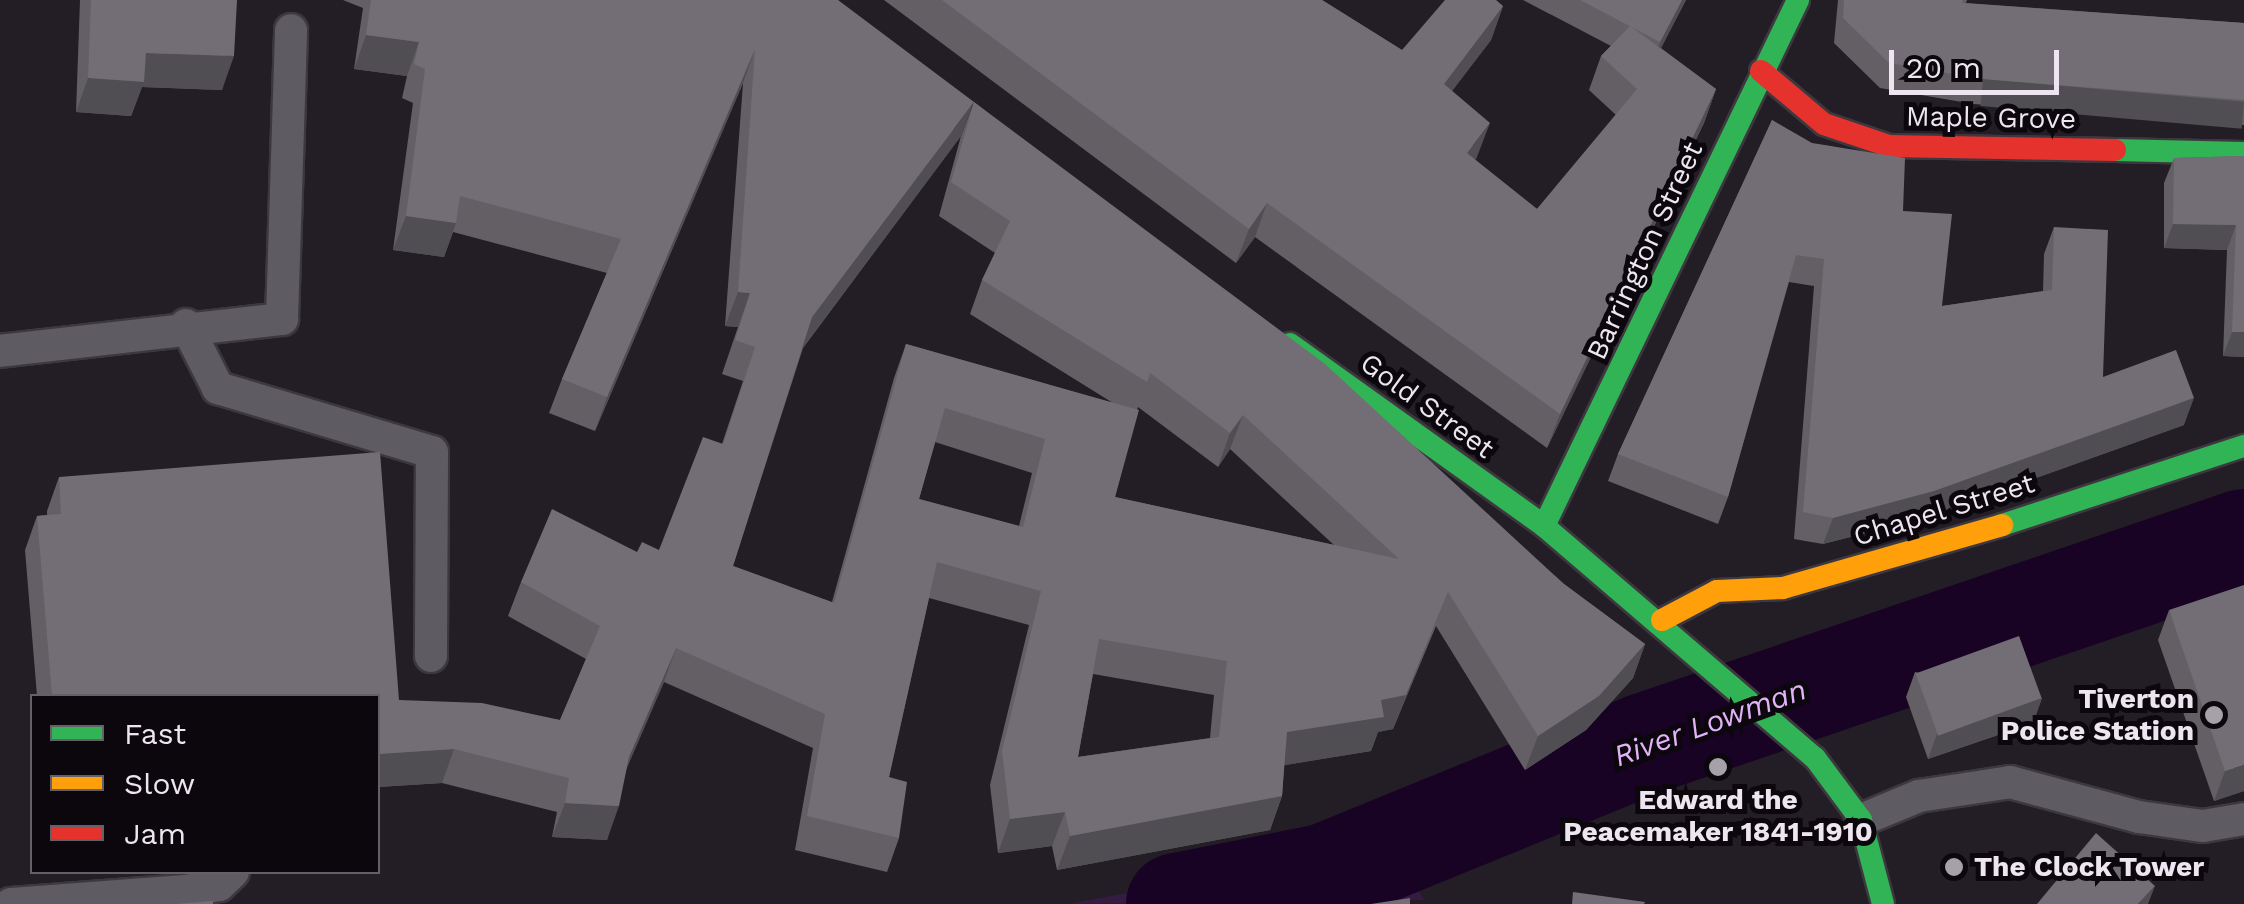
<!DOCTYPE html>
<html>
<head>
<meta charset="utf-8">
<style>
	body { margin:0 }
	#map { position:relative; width:2244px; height:904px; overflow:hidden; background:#231e26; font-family:"Work Sans",sans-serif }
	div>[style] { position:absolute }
	.green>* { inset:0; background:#351a41 }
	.river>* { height:102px; margin:-51px; padding:0 51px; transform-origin:51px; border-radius:51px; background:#190324 }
	.roads { filter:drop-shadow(2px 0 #3d383f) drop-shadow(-2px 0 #3d383f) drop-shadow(0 2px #3d383f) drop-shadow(0 -2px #3d383f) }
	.lane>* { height:32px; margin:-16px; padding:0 16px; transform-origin:16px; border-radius:16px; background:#5f5b62 }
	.fast>* { height:22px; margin:-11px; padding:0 11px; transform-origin:11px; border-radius:11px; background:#30b455 }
	.slow>* { height:22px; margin:-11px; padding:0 11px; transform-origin:11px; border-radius:11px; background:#ff9f0a }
	.jam>* { height:22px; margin:-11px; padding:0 11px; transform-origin:11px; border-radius:11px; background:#e5322d }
	.wall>* { inset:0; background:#635f65 }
	.shaded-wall>* { inset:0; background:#504d53; transform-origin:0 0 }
	.building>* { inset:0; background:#736e76; transform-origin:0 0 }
	.dots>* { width:28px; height:28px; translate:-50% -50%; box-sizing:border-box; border:5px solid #0b070d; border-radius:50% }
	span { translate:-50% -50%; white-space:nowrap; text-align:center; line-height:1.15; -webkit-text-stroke:10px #0b070d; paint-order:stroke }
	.street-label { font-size:28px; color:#ede6f0 }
	.poi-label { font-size:28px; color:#ede6f0; font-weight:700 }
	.right { translate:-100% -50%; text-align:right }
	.left { translate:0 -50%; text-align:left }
	.water-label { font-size:30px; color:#e2b2f9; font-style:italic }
	.legend { position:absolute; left:30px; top:694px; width:350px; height:180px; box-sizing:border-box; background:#0b070d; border:2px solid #656068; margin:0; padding:12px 18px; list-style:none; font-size:30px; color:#ede6f0 }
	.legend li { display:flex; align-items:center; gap:20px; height:50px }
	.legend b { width:50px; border:2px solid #656068 }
	.scale { position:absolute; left:1889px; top:50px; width:170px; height:45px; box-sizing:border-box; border:5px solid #ede6f0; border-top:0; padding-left:12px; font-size:30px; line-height:35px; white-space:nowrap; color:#ede6f0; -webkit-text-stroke:8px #0b070d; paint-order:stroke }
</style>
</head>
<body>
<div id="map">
	<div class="green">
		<i style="clip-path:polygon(1374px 829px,1425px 900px,1067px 904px,1133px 892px)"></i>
	</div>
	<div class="river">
		<i style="left:1177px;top:904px;width:150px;rotate:-11.2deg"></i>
		<i style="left:1324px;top:875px;width:347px;rotate:-22.2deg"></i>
		<i style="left:1645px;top:744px;width:633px;rotate:-18.81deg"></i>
	</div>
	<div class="roads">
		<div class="lane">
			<i style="left:186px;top:325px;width:71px;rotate:63.1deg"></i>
			<i style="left:218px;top:388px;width:223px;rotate:16.7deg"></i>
			<i style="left:432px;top:452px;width:204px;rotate:90.3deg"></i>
			<i style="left:0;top:351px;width:284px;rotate:-6.5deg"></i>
			<i style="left:282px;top:319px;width:289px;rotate:-88.2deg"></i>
			<i style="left:1861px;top:820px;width:63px;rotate:-22.5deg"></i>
			<i style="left:1919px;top:796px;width:92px;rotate:-8.7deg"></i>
			<i style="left:2010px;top:782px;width:134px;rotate:15.2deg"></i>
			<i style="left:2139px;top:817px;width:65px;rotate:8deg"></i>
			<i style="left:2203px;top:826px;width:42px;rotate:-9.7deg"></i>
			<i style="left:11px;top:904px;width:174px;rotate:-4.3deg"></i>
			<i style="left:185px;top:891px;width:35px;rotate:-10deg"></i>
			<i style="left:219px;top:885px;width:19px;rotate:-43deg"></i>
		</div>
		<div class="fast">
			<i style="left:2115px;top:150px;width:129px;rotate:1.3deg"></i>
			<i style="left:1290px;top:344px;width:312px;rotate:35.6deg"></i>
			<i style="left:1544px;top:526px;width:357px;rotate:40.6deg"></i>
			<i style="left:1815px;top:758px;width:77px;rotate:53.4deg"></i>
			<i style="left:1861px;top:820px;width:87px;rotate:75.3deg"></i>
			<i style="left:2002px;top:525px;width:255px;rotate:-18.1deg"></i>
			<i style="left:1544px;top:526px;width:584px;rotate:-64.22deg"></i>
		</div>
		<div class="slow">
			<i style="left:1662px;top:620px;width:62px;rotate:-27.8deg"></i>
			<i style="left:1717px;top:591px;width:66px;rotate:-2.6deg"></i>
			<i style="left:1783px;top:588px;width:228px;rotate:-16deg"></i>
		</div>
		<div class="jam">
			<i style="left:1761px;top:71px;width:82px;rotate:40.1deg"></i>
			<i style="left:1824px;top:124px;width:69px;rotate:18.7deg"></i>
			<i style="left:1889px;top:146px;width:226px;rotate:1deg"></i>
		</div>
	</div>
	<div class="wall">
		<i style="clip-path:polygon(80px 0,237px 0,222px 90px,142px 87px,131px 116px,76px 112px)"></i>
		<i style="clip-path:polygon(evenodd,343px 0,838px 0,961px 136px,803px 348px,733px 566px,832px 602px,894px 378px,906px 344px,1113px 403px,970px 314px,982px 280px,995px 253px,939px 216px,961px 136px,974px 102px,1564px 584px,1645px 644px,1633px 678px,1586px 730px,1525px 770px,1436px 626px,1393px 729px,1378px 732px,1371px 751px,1284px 765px,1282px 796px,1270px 830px,1057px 870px,1052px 846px,998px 853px,990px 785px,1029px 625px,929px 598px,889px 777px,899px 838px,887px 872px,795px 850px,813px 748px,664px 682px,627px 767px,607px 840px,552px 837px,557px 812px,442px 783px,378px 787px,378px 696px,37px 696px,25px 550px,37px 516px,47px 515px,47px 511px,59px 477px,399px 700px,560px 720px,586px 659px,508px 616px,521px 582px,637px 552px,659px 550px,722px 444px,743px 381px,722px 374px,738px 327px,725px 326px,743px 83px,595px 431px,549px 413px,562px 379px,607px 273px,453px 232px,444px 257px,393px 250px,413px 103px,402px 98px,407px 76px,354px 69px,363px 8px,343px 0,1138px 407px,1218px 467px,1230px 449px,1334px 545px,1115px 497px,1138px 407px,343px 0,935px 442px,1032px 473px,1019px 526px,919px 499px,935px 442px,343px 0,1093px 674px,1214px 695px,1210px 738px,1078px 757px,1093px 674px)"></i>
		<i style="clip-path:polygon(884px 0,1322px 0,1402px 50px,1503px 6px,1491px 40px,1452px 91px,1477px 157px,1475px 160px,1537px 209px,1616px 115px,1589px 90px,1601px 56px,1611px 46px,1523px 0,1686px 0,1661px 48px,1716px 89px,1704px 123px,1547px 448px,1255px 237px,1236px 263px)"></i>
		<i style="clip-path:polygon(1838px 0,1967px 0,1966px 3px,2244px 23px,2244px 125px,1974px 104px,1880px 88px,1834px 43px)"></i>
		<i style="clip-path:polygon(1772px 120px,1903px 211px,1942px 306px,2043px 291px,2044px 254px,2054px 227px,2103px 377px,2184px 425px,1924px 518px,1823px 544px,1794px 539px,1814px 286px,1789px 282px,1728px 497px,1718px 524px,1608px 481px,1618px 454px)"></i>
		<i style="clip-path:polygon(2244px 156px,2244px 357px,2223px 356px,2227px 250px,2164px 248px,2164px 183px,2174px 158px)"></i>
		<i style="clip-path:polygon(2169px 610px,2244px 791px,2214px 801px,2158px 640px)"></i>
		<i style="clip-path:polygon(1915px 672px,2042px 698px,2033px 723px,1928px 759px,1906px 697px)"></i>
	</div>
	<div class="shaded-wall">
		<i style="clip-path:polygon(1682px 0,1686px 0,1651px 67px,1660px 42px)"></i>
		<i style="clip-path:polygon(1503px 6px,1491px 40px,1431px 118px,1444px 84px)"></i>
		<i style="clip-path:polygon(366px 35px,419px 42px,407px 76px,354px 69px)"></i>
		<i style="clip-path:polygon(755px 49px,743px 83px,595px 431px,607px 397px)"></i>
		<i style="clip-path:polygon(146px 53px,234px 56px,222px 90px,142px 87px,131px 116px,76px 112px,88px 78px)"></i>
		<i style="left:1983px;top:79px;width:262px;height:27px;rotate:5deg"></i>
		<i style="clip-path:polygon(1716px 89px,1704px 123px,1547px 448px,1560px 414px)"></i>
		<i style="clip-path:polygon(974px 102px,961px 136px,800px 351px,812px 317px)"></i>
		<i style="clip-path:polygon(1490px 123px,1477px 157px,1455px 187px,1467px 153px)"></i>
		<i style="clip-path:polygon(1267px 203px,1255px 237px,1236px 263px,1249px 229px)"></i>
		<i style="clip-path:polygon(406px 216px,456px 223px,444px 257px,393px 250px)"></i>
		<i style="clip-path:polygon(2173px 224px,2236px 225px,2227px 250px,2164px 248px)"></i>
		<i style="clip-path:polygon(738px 292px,750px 293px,738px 327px,725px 326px)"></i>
		<i style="clip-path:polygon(2232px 332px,2244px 332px,2244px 357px,2223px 356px)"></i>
		<i style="clip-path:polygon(2194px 398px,2184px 425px,1924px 518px,1823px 544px,1833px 518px)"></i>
		<i style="clip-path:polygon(1243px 415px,1230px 449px,1218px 467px,1230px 433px)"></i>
		<i style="clip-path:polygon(1448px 592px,1393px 729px,1378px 732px,1371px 751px,1274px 767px,1287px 732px,1381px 700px)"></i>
		<i style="clip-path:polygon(1645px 644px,1633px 678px,1586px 730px,1525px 770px,1538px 736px)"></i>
		<i style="clip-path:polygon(676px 648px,664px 682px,617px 791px,629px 757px)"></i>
		<i style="clip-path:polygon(2042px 698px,2033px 723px,1928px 759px,1937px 734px)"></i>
		<i style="clip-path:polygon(454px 749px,442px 783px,378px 787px,378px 754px)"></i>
		<i style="clip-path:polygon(2244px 765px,2244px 791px,2214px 801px,2225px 771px)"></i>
		<i style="clip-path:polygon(1282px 796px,1270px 830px,1057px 870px,1070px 836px)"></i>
		<i style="clip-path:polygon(565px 803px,619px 806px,607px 840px,552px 837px)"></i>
		<i style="clip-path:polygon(1065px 812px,1052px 846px,998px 853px,1010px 819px)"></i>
		<i style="clip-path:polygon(2155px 886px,2148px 904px,2138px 904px)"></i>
	</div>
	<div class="building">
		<i style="clip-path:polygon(91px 0,237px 0,234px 56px,146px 53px,144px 82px,88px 78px)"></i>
		<i style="clip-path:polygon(evenodd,371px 0,838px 0,974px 102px,812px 317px,733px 566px,834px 603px,906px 344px,1139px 410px,1115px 497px,1399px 559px,1243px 415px,1230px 433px,1150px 373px,1147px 382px,982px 280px,1010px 221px,951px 182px,974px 102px,1325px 364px,1564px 584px,1645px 644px,1599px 696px,1538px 736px,1448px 592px,1406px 695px,1381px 700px,1384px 717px,1287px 732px,1282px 796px,1070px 836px,1065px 812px,1010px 819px,1002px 751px,1041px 591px,937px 562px,889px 777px,907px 782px,899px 838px,807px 816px,825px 714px,676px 648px,629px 757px,619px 806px,565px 803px,569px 778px,454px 749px,378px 754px,378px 696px,52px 696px,37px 516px,61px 514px,59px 477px,380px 452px,399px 700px,482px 703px,560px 720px,600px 626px,521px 582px,552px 509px,637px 552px,642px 542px,659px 550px,703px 437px,723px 444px,755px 347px,735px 340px,750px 293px,738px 292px,755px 49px,607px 397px,562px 379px,621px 239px,460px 196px,456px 223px,406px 216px,425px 69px,414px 64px,419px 42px,366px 35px,371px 0,945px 408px,1045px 439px,1023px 527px,919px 499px,945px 408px,371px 0,1099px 639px,1227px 661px,1219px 737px,1078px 757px,1099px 639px)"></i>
		<i style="clip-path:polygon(942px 0,1322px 0,1402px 50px,1445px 0,1496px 0,1503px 6px,1444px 84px,1490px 123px,1467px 153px,1537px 209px,1637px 89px,1601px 56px,1630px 26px,1716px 89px,1560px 414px,1267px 203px,1249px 229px)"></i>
		<i style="clip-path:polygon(1580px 0,1682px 0,1660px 42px)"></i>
		<i style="clip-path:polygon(1844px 0,1963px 0,1962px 3px,2244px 23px,2244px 100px,1983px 79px,1889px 63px,1843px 18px)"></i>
		<i style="clip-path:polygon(1772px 120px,1812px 143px,1905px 158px,1903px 211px,1952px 214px,1942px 306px,2052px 290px,2054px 227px,2108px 230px,2103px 377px,2176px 350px,2194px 398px,1934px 491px,1833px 518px,1803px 512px,1824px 259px,1796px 255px,1728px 497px,1618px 454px)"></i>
		<i style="clip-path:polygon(2244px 156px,2244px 332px,2232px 332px,2236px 225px,2173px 224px,2174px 158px)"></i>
		<i style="clip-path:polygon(2244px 585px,2244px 765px,2225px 771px,2169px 610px)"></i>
		<i style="left:2019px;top:636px;width:66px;height:110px;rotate:70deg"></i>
		<i style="clip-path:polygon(2096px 833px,2155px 886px,2138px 904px,2037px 904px)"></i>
		<i style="clip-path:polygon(1573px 892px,1645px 902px,1644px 904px,1572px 904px)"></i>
		<i style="clip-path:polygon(1410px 898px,1410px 904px,1371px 904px)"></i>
		<i style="clip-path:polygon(213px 901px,213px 904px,176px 904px)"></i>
	</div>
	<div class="dots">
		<i style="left:2214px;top:715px;background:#a6a0a9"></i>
		<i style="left:1718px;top:767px;background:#a6a0a9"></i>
		<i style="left:1954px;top:867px;background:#a6a0a9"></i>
	</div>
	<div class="street-label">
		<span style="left:1991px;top:118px;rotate:1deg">Maple Grove</span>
		<span style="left:1645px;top:251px;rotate:-65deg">Barrington Street</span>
		<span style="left:1427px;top:406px;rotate:36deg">Gold Street</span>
		<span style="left:1944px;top:510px;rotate:-17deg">Chapel Street</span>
	</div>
	<div class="poi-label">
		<span class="right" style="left:2194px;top:715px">Tiverton<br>Police Station</span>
		<span style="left:1718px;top:816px">Edward the<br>Peacemaker 1841-1910</span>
		<span class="left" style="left:1974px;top:867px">The Clock Tower</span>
	</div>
	<div class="water-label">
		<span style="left:1710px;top:723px;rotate:-20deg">River Lowman</span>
	</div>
	<ul class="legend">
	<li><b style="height:12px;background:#30b455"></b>Fast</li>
	<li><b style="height:12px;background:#ff9f0a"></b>Slow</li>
	<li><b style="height:12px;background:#e5322d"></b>Jam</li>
	</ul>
	<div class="scale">20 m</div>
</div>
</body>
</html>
